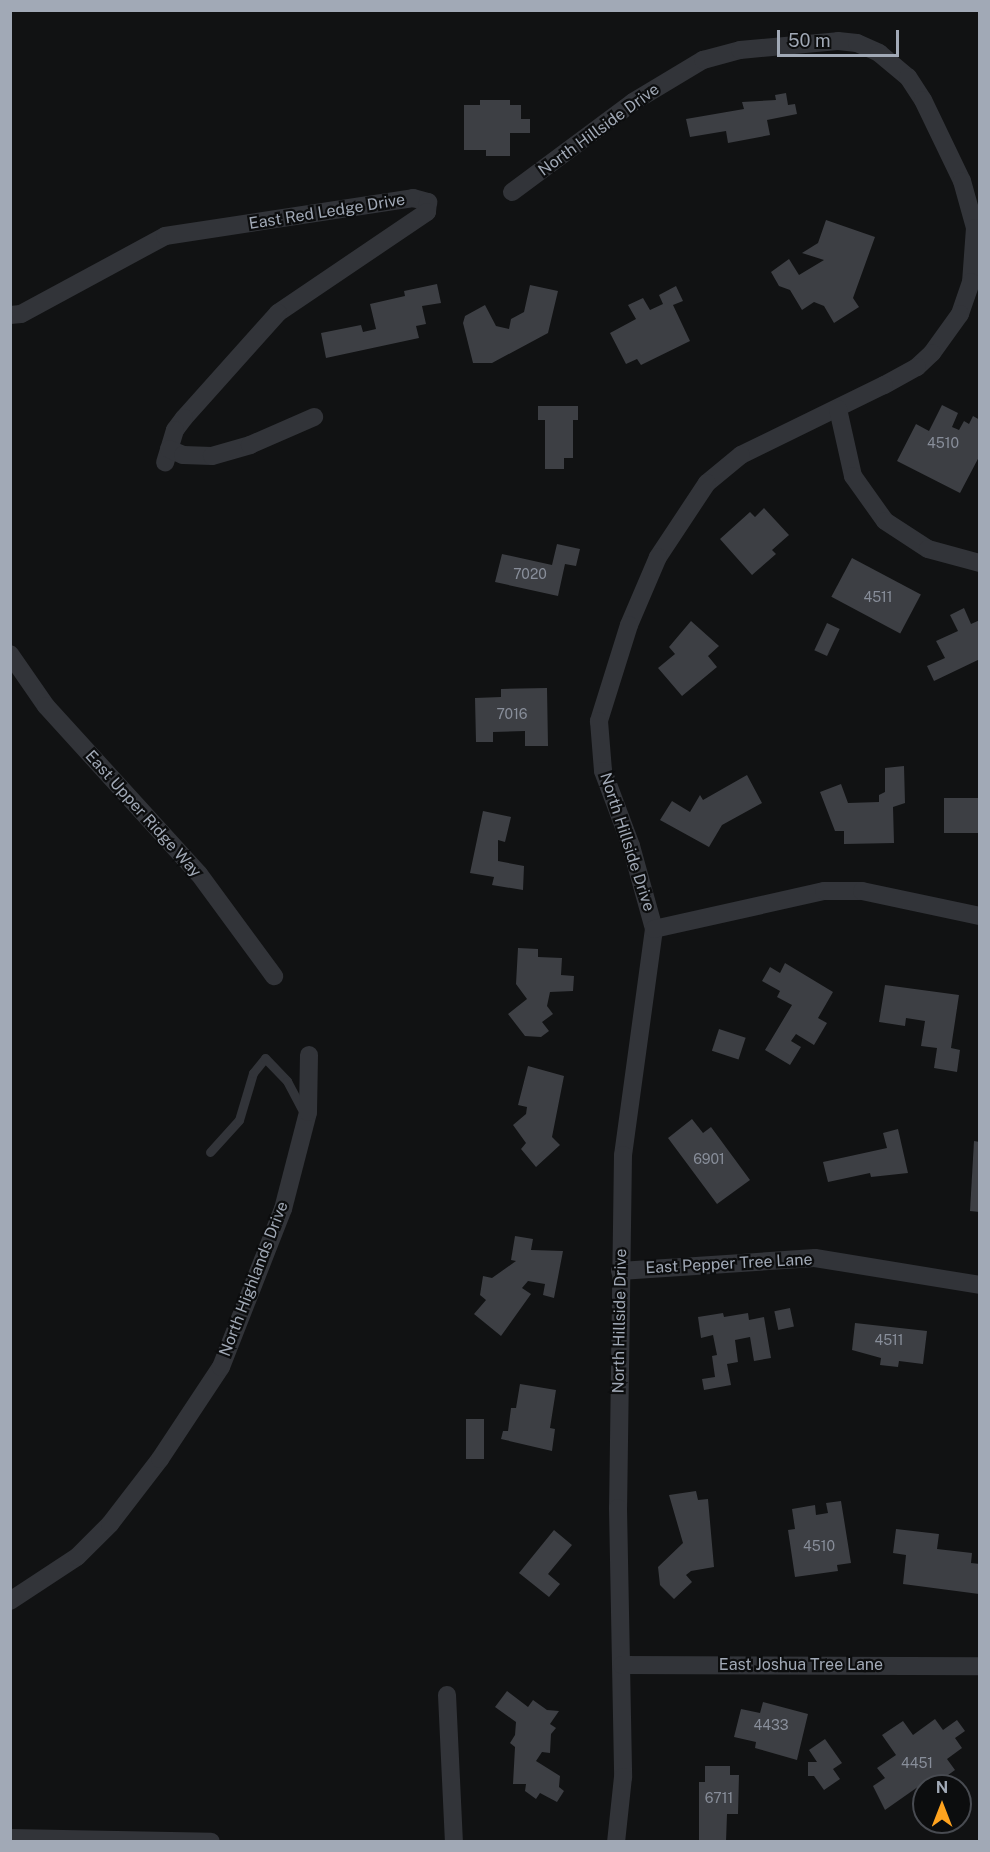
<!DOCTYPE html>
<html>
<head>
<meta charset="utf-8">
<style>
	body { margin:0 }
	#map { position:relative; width:990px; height:1852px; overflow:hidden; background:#111213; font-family:"Public Sans",sans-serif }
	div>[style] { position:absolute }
	.building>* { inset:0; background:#3d3f44; transform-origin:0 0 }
	.lane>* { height:9px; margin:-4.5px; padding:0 4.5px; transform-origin:4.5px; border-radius:4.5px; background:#323439 }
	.street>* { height:18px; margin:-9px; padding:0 9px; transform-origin:9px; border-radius:9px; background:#323439 }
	span { translate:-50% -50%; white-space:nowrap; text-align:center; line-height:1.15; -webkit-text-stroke:4.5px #0c0d0e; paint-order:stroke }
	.number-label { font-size:14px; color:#888e9a }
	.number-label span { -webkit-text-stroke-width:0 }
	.street-label { font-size:16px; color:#a1a9b6 }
	.frame { position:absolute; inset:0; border:12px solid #a1a9b6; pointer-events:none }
	.north { position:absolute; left:912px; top:1774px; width:60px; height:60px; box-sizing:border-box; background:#0c0d0e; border:2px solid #484b51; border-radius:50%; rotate:0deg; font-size:16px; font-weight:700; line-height:24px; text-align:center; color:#a1a9b6 }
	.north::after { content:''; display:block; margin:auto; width:21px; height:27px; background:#ffa31e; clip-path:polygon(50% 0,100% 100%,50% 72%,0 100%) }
	.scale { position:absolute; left:777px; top:30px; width:122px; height:27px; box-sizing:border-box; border:3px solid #a1a9b6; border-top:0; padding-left:8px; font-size:18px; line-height:21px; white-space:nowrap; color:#a1a9b6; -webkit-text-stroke:4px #0c0d0e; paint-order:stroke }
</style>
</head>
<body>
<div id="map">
	<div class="building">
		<i style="clip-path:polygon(786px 93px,788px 105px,795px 104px,797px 114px,767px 120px,770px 135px,728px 143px,726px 131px,690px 137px,686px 119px,744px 109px,742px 102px,776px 100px,775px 95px)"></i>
		<i style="clip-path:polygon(480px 100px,510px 100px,510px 105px,521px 105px,521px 119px,530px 119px,530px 133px,510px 133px,510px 156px,486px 156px,486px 150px,464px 150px,464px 105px,480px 105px)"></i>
		<i style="clip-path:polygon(826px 220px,875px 237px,853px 298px,859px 307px,834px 323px,824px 306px,814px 302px,802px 310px,790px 290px,779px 286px,771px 272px,789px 259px,799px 275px,824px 260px,802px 253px,818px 243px)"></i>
		<i style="clip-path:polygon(437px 284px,441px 303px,422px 306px,426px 324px,416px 326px,419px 338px,326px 358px,321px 333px,361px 325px,363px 332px,376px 329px,370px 304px,405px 296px,404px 291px)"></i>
		<i style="clip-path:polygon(530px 285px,558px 291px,548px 333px,492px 363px,473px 363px,463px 323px,465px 316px,485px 305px,496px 326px,509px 329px,511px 319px,524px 312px)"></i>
		<i style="clip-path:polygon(676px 286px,683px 301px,673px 305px,690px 341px,641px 365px,637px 359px,626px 364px,610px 333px,636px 319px,628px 305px,643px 298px,650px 310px,663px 304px,659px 295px)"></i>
		<i style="clip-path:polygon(942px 405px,958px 413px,952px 427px,959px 430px,964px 421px,969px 424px,973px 416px,980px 420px,980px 455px,960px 493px,897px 461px,916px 424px,929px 431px)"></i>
		<i style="clip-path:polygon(538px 406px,578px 406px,578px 420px,573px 420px,573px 458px,564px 458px,564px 469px,545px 469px,545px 420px,538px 420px)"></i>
		<i style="clip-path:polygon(764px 508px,789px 535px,772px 550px,776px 554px,752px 575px,720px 539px,750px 512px,755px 517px)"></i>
		<i style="clip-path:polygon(557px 544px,580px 549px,576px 566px,565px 564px,558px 596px,495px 582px,502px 554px,552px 565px)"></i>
		<i style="left:852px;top:558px;width:78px;height:44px;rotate:28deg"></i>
		<i style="clip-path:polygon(964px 608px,971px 624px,980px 620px,980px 659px,934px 681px,927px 666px,945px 658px,936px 641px,958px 631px,950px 615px)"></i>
		<i style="clip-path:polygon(691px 621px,719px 646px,708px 656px,717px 667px,682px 696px,658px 668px,675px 654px,669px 647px)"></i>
		<i style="left:827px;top:623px;width:14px;height:30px;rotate:25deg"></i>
		<i style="clip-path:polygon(547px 688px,548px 746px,525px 746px,525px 731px,493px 732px,493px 742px,476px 742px,475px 698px,501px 697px,501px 689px)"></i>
		<i style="clip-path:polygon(904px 766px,905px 803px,893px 807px,894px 843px,844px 844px,844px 831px,835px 831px,820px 792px,841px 784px,848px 803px,879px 802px,879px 795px,885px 792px,885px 768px)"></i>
		<i style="clip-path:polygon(747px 775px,762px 803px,722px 825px,709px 847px,660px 820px,672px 801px,690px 812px,700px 795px,703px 800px)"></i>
		<i style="left:980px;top:798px;width:35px;height:36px;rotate:90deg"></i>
		<i style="clip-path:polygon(483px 811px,511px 817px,505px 842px,498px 840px,498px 861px,524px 866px,523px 890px,492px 885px,494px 877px,470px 873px)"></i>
		<i style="clip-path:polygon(518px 948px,538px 949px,538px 957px,562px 958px,561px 975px,574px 976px,573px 991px,550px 992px,547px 1006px,553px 1014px,542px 1022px,549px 1031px,541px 1037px,525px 1036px,508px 1014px,527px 999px,516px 984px)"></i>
		<i style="clip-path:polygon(785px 963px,833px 992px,818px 1018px,827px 1023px,814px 1045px,796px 1034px,791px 1041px,801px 1047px,790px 1065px,765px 1050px,792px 1005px,777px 997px,780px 991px,762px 981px,770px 967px,780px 973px)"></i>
		<i style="clip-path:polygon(885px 985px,959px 995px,951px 1048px,960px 1050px,957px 1072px,934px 1068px,937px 1048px,921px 1046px,925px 1021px,906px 1018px,905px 1026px,879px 1022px)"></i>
		<i style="left:719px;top:1029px;width:28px;height:23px;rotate:18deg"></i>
		<i style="clip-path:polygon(528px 1066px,564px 1076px,552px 1137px,560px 1145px,536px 1167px,521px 1149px,526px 1143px,513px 1125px,526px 1114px,527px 1107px,518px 1105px)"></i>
		<i style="clip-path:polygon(692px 1119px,703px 1133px,711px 1127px,750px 1180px,717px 1204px,668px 1138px)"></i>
		<i style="clip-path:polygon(898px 1129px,908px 1173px,871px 1177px,870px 1173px,828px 1182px,823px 1162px,887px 1148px,883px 1133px)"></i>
		<i style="clip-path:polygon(974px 1141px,980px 1142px,980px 1212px,970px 1211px)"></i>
		<i style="clip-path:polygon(515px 1236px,533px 1239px,531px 1250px,563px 1251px,554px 1298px,543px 1295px,545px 1284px,528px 1281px,522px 1288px,531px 1294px,501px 1336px,474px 1314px,486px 1300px,480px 1295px,483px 1276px,492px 1278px,516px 1261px,511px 1260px)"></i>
		<i style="left:790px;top:1308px;width:19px;height:16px;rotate:78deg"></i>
		<i style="clip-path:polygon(723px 1313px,724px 1317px,748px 1313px,749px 1320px,764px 1317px,771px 1358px,754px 1361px,750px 1337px,735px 1340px,738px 1362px,727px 1364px,731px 1385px,704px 1390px,702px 1379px,715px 1377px,712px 1356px,717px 1355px,713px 1335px,701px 1338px,698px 1317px)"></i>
		<i style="clip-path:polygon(855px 1323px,927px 1331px,923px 1364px,899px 1361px,898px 1367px,880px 1365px,881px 1358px,852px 1350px)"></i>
		<i style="clip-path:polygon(520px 1384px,556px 1390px,550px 1428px,555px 1429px,552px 1451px,501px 1439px,503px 1431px,508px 1431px,511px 1408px,516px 1408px)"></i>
		<i style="left:466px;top:1419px;width:18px;height:40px"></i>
		<i style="clip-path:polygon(696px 1491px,698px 1500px,708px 1499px,714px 1567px,691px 1571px,686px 1575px,692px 1582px,674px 1599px,660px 1585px,658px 1567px,683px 1543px,669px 1495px)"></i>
		<i style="clip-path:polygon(841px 1501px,851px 1563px,837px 1565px,838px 1571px,795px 1577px,788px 1530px,795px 1529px,792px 1509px,815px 1505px,816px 1515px,828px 1513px,826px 1503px)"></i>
		<i style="clip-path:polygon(896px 1529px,939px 1534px,937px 1549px,972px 1553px,971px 1563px,980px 1564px,979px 1594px,903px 1584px,906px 1555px,893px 1553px)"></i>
		<i style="clip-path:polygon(554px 1530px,572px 1545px,548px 1574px,560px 1584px,549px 1597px,519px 1573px)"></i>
		<i style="clip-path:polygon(507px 1691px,528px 1707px,533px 1700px,547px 1710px,559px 1711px,550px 1724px,556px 1728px,551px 1734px,550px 1753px,542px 1752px,536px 1761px,560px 1776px,559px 1787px,564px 1791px,557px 1802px,540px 1793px,536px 1799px,525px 1791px,526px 1784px,513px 1784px,515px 1747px,510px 1743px,515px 1735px,516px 1722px,495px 1707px)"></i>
		<i style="clip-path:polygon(763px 1702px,808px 1714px,797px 1760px,755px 1748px,756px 1742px,734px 1737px,741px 1709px,760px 1713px)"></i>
		<i style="clip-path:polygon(935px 1719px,943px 1730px,957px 1720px,965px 1731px,955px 1738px,962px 1748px,947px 1759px,955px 1770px,937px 1783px,932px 1777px,885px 1810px,873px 1786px,885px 1778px,877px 1768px,896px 1755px,882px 1735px,903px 1721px,913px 1735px)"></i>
		<i style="clip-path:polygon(825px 1739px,842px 1763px,833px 1769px,840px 1779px,824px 1790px,814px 1776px,808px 1776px,808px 1762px,817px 1762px,809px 1750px)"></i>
		<i style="clip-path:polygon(705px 1766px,730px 1766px,730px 1775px,739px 1775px,738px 1814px,727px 1814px,726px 1842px,699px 1842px,699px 1782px,705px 1782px)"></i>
	</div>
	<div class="lane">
		<i style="left:210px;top:1152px;width:43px;rotate:-47.8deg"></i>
		<i style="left:239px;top:1120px;width:49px;rotate:-73.4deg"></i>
		<i style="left:253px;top:1073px;width:19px;rotate:-51deg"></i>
		<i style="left:265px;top:1058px;width:32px;rotate:46deg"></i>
		<i style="left:287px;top:1081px;width:36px;rotate:62deg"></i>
	</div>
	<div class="street">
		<i style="left:512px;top:192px;width:151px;rotate:-36.6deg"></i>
		<i style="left:633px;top:102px;width:82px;rotate:-31deg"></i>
		<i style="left:703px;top:60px;width:38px;rotate:-15deg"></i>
		<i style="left:740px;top:50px;width:98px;rotate:-5.2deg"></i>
		<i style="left:838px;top:41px;width:19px;rotate:6deg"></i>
		<i style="left:857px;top:43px;width:24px;rotate:24deg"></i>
		<i style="left:879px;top:53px;width:38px;rotate:40deg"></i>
		<i style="left:908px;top:77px;width:27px;rotate:57deg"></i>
		<i style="left:923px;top:100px;width:90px;rotate:64.3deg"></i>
		<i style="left:962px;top:181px;width:49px;rotate:74.5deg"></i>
		<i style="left:975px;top:228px;width:54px;rotate:94.2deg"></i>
		<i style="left:971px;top:282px;width:34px;rotate:109deg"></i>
		<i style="left:960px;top:314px;width:48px;rotate:125.7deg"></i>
		<i style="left:932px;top:353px;width:21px;rotate:137deg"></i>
		<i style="left:917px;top:367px;width:38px;rotate:151deg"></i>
		<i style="left:884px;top:385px;width:159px;rotate:153.9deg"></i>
		<i style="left:741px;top:455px;width:44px;rotate:140.5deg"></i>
		<i style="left:707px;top:483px;width:89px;rotate:123.5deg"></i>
		<i style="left:658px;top:557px;width:74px;rotate:113.1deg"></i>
		<i style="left:629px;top:625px;width:101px;rotate:107.4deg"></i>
		<i style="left:599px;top:721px;width:50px;rotate:85.4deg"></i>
		<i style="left:603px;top:771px;width:80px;rotate:69.5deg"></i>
		<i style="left:631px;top:846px;width:86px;rotate:74.5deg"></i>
		<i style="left:654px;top:929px;width:228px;rotate:97.8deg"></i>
		<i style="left:623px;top:1155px;width:353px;rotate:90.8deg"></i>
		<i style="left:618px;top:1508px;width:269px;rotate:88.9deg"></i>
		<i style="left:623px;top:1777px;width:65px;rotate:96.1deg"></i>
		<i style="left:10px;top:315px;width:11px;rotate:-5deg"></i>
		<i style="left:21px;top:314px;width:164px;rotate:-28.4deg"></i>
		<i style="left:165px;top:236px;width:251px;rotate:-8.7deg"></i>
		<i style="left:413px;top:198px;width:16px;rotate:15deg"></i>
		<i style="left:428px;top:202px;width:10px;rotate:96deg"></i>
		<i style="left:427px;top:212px;width:180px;rotate:145.9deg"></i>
		<i style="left:278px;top:313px;width:141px;rotate:131.8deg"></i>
		<i style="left:184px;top:418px;width:15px;rotate:127deg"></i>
		<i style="left:175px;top:430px;width:34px;rotate:107deg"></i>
		<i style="left:838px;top:409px;width:69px;rotate:77.4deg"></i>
		<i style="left:853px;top:476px;width:55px;rotate:54.6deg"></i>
		<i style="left:885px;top:521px;width:51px;rotate:33.1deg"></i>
		<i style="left:928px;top:549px;width:54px;rotate:15.1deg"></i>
		<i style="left:169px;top:449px;width:15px;rotate:23deg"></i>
		<i style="left:183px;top:455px;width:29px;rotate:2deg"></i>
		<i style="left:212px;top:456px;width:40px;rotate:-16deg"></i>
		<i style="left:250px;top:445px;width:70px;rotate:-23.6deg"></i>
		<i style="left:10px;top:654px;width:63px;rotate:55.3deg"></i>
		<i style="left:46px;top:706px;width:227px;rotate:47.7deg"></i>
		<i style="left:199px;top:874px;width:127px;rotate:53.7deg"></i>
		<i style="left:654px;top:929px;width:174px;rotate:-12.6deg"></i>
		<i style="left:824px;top:891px;width:38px"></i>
		<i style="left:862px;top:891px;width:121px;rotate:12deg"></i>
		<i style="left:620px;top:1271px;width:195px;rotate:-3.8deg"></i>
		<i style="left:815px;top:1258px;width:167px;rotate:9.3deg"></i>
		<i style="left:10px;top:1601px;width:80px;rotate:-33.3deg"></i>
		<i style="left:77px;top:1557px;width:47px;rotate:-45deg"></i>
		<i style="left:110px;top:1524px;width:82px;rotate:-52.4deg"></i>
		<i style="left:160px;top:1459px;width:110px;rotate:-56.5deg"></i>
		<i style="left:221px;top:1367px;width:170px;rotate:-68.6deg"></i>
		<i style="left:283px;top:1209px;width:100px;rotate:-75.5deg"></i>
		<i style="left:308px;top:1112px;width:57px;rotate:-89deg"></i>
		<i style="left:622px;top:1665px;width:358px;rotate:0.2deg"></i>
		<i style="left:447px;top:1695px;width:147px;rotate:87.3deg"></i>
		<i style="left:10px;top:1838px;width:201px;rotate:1.1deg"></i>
	</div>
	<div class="number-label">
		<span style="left:943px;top:443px">4510</span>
		<span style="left:530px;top:574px">7020</span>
		<span style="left:878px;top:597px">4511</span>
		<span style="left:512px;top:714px">7016</span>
		<span style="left:709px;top:1159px">6901</span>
		<span style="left:889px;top:1340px">4511</span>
		<span style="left:819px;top:1546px">4510</span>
		<span style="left:771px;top:1725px">4433</span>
		<span style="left:917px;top:1763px">4451</span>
		<span style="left:719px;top:1798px">6711</span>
	</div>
	<div class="street-label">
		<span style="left:599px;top:130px;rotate:-36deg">North Hillside Drive</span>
		<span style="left:327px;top:212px;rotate:-9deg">East Red Ledge Drive</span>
		<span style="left:143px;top:814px;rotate:48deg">East Upper Ridge Way</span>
		<span style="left:627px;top:842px;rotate:72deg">North Hillside Drive</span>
		<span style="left:729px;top:1264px;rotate:-3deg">East Pepper Tree Lane</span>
		<span style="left:254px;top:1279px;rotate:-69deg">North Highlands Drive</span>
		<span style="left:620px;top:1321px;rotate:-89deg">North Hillside Drive</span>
		<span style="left:801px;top:1665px">East Joshua Tree Lane</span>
	</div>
	<div class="frame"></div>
	<div class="north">N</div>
	<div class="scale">50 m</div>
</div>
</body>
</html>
